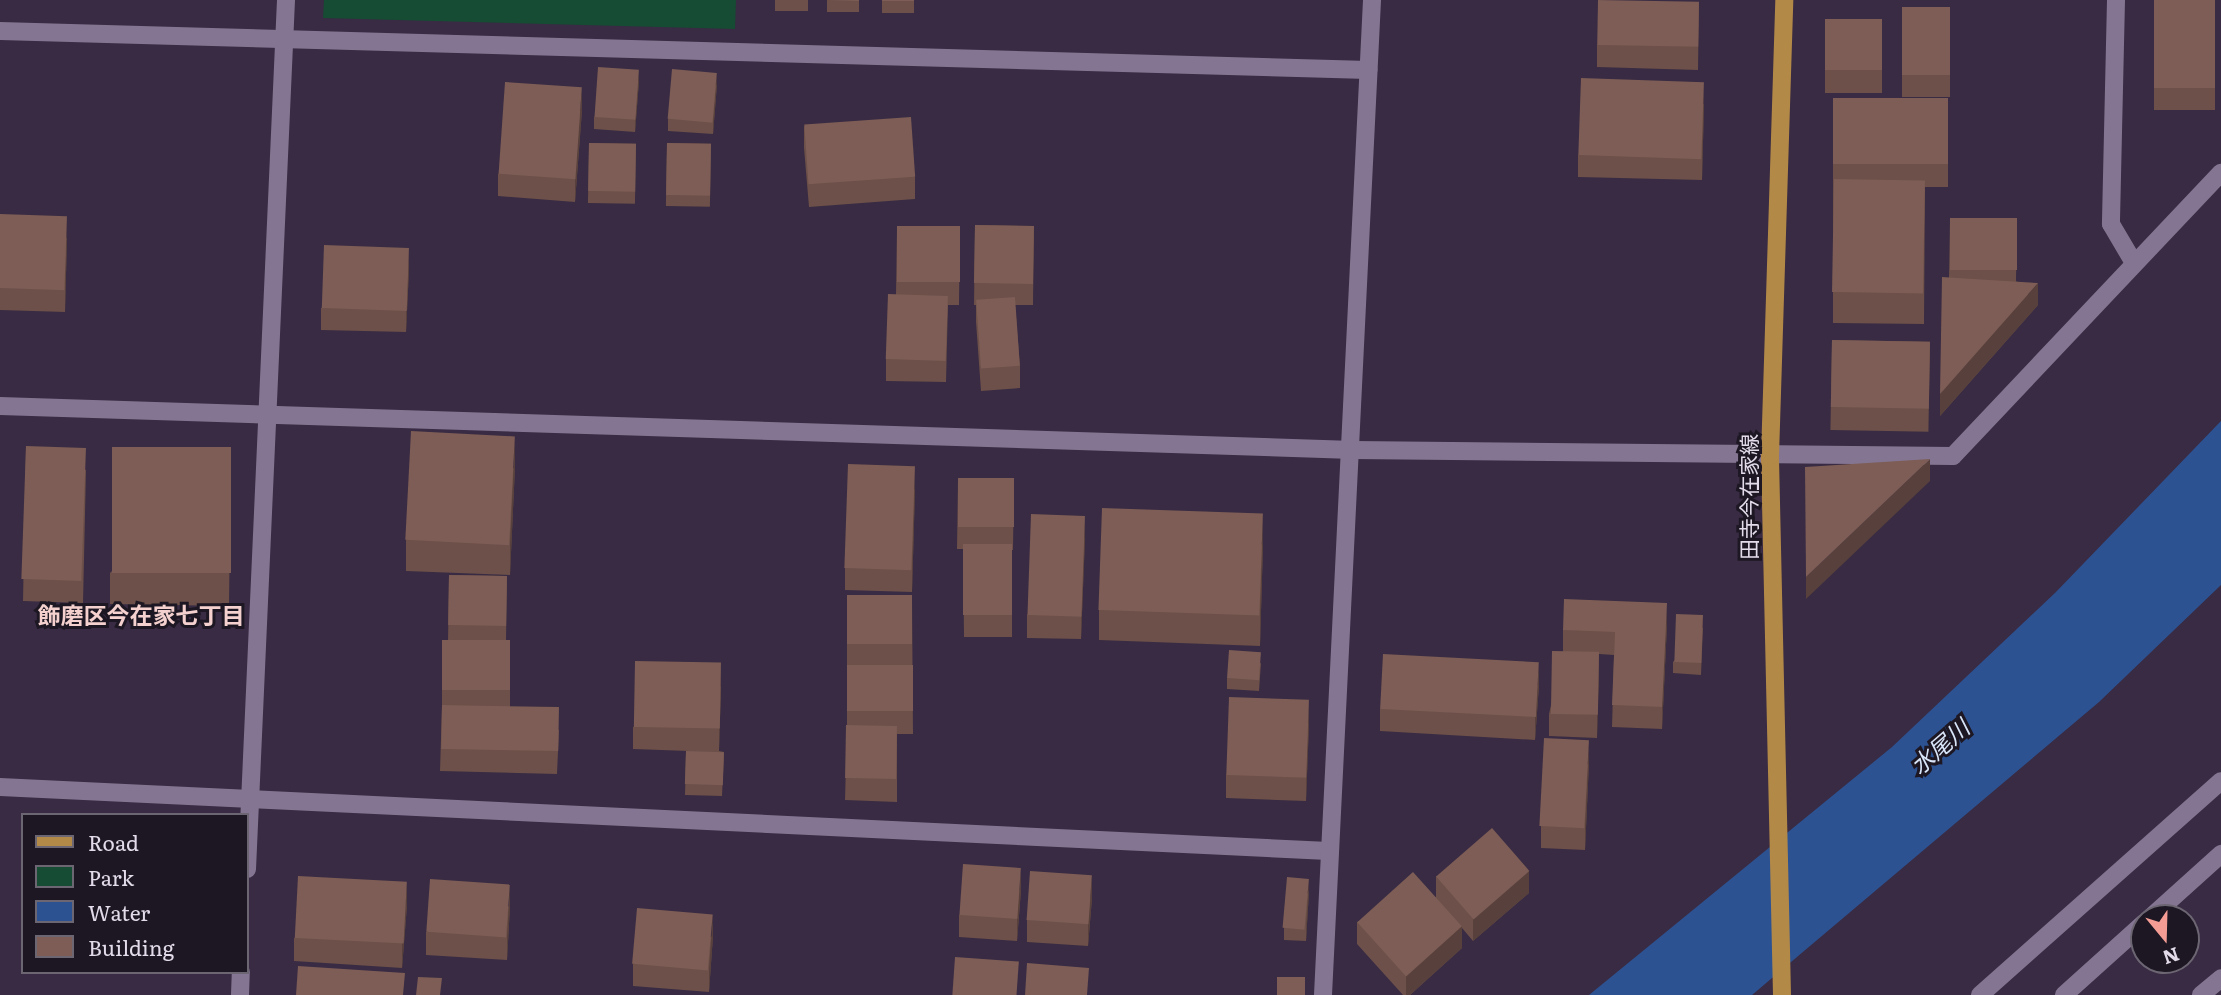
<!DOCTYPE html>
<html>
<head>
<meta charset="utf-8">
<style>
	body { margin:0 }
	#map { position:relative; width:2221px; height:995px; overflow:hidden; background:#382b43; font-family:Literata,"Noto Sans JP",serif }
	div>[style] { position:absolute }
	.green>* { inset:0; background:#164c33 }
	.water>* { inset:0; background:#2d5292 }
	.minor>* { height:18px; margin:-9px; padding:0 9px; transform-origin:9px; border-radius:9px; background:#847692 }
	.major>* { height:18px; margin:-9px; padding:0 9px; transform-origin:9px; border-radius:9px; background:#b38948 }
	.wall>* { inset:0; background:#6c5049; transform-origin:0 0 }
	.shaded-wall>* { inset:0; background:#58413c }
	.building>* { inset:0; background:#7d5d55; transform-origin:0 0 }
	span { translate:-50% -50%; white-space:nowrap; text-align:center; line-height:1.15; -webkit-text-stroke:6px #1c1722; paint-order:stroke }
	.street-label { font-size:21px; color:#e3dbea }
	.neighbourhood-label { font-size:23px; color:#f4d1ce; font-weight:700 }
	.water-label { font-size:23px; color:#d9e5f8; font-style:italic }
	.legend { position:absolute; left:21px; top:813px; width:228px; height:161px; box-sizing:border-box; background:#1c1722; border:2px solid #6c6572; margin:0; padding:9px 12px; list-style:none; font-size:21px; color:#e3dbea }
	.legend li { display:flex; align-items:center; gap:14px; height:35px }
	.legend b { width:35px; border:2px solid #6c6572 }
	.north { position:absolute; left:2130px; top:904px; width:70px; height:70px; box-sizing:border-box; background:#1c1722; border:2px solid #6c6572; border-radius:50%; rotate:161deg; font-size:19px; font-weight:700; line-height:28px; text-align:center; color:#e3dbea }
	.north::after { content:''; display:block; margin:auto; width:24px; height:32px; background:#f59c95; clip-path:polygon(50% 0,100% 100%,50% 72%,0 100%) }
</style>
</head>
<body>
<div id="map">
	<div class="green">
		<i style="clip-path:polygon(324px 0,736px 0,735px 29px,323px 18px)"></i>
	</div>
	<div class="water">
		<i style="clip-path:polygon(2221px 421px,2221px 585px,2099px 702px,1752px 995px,1589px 995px,1892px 747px,2056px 592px)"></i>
	</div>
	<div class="minor">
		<i style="left:2116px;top:0;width:224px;rotate:91.3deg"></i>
		<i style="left:2111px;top:224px;width:45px;rotate:59.5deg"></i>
		<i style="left:0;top:31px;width:1369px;rotate:1.63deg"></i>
		<i style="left:0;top:406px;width:1354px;rotate:1.86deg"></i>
		<i style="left:1353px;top:450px;width:600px;rotate:0.57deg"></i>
		<i style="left:1953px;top:456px;width:390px;rotate:-46.6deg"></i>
		<i style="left:0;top:787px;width:1330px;rotate:2.76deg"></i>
		<i style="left:247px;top:869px;width:870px;rotate:-87.43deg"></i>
		<i style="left:2150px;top:918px;width:96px;rotate:-42deg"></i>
		<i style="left:240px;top:995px;width:23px;rotate:-88deg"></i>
		<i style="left:1323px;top:995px;width:996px;rotate:-87.18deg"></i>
		<i style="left:1980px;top:995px;width:322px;rotate:-41.6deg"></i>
		<i style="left:2064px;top:995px;width:108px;rotate:-42deg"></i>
		<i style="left:2201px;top:995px;width:26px;rotate:-40deg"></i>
	</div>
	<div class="major">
		<i style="left:1782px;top:995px;width:539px;rotate:-91.28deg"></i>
		<i style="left:1770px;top:456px;width:456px;rotate:-88.2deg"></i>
	</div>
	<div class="wall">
		<i style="left:775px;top:0;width:33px;height:11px"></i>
		<i style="left:827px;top:0;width:32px;height:12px"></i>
		<i style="left:882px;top:0;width:32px;height:13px"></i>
		<i style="left:2154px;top:0;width:61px;height:110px"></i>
		<i style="clip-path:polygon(1699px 2px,1698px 70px,1597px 67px,1597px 45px)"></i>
		<i style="left:1902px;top:7px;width:48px;height:90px"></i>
		<i style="left:1882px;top:19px;width:74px;height:57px;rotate:90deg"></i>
		<i style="clip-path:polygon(639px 81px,635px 132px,594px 129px,594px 117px)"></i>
		<i style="clip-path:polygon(717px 84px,713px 134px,668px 131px,668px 119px)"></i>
		<i style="clip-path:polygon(1833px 98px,1948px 98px,1948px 187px,1925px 187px,1924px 324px,1833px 323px)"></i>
		<i style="clip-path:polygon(1704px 104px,1702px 180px,1578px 177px,1578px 155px)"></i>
		<i style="clip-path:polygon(582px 110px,575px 202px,498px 196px,498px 174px)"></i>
		<i style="clip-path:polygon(804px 126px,915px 177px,915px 199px,809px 207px,804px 148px)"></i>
		<i style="left:589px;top:143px;width:47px;height:60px;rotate:1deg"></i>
		<i style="left:667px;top:143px;width:44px;height:63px;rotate:1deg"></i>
		<i style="clip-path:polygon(0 214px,67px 238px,65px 312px,0 310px)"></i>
		<i style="clip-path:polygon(1950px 218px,2017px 218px,2016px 281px,2038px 305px,1940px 416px,1949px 278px)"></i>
		<i style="clip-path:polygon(975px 225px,1034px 226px,1033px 305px,1015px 305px,1020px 366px,1020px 388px,981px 391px,976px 322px,976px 305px,974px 305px)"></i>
		<i style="clip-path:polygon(897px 226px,960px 226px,959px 305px,948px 305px,946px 382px,886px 381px,886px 359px,896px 294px)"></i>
		<i style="clip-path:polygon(409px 270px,406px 332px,321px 330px,321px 308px)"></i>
		<i style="left:1832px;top:340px;width:98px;height:90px;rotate:1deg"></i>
		<i style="clip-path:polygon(26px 446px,86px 470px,83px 603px,23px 601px)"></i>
		<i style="clip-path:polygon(231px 448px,229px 606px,110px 604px,110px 573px)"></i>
		<i style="clip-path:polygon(515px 467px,510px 575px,406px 571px,406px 540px)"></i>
		<i style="clip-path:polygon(958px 478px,1014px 478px,1013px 550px,1012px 550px,1012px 637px,964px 637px,963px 549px,957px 549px)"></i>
		<i style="clip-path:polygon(915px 489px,912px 592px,845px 590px,845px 568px)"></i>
		<i style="clip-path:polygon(1085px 538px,1081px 639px,1027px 638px,1027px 615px)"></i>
		<i style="clip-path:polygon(1263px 544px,1260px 646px,1099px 640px,1099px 610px)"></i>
		<i style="clip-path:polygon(449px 575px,507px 576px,506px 640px,510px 640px,510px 707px,559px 730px,557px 774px,440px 771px,442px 705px,442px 641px,448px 641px)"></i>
		<i style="clip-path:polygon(847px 595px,912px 595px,913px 734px,897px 734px,897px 802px,845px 800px,847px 725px)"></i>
		<i style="clip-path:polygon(1667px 625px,1662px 729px,1612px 727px,1614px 655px,1599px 654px,1597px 738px,1549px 736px,1549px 714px,1563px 651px,1563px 630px)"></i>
		<i style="clip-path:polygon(1703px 627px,1701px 675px,1673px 673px,1673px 662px)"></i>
		<i style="clip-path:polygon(1261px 663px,1259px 691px,1227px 689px,1227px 678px)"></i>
		<i style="clip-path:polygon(1539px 685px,1535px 740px,1380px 731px,1380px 709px)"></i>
		<i style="clip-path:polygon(721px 686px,719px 751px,724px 752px,722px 796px,685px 795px,686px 751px,689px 751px,633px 749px,633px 727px)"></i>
		<i style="clip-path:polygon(1309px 723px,1306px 801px,1226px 798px,1226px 775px)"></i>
		<i style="clip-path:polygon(1589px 762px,1585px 850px,1541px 848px,1541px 826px)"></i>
		<i style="clip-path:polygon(1436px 876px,1529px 893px,1473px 941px,1462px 928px,1462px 948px,1410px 995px,1403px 995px,1357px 944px,1357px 922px,1436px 897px)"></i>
		<i style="clip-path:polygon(1021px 890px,1017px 941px,959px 937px,959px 915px)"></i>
		<i style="clip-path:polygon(1309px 891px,1306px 941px,1284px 940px,1284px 928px)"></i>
		<i style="clip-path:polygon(1092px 898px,1088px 946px,1027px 942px,1027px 920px)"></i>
		<i style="clip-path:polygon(407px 905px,402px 968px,294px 961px,294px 938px)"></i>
		<i style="clip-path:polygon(510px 906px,507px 960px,426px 955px,426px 932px)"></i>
		<i style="clip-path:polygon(713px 936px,709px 992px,633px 986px,633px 964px)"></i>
	</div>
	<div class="shaded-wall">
		<i style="clip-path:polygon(639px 70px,639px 81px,635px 132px,635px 120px)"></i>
		<i style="clip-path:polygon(717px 73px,717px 84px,713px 134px,713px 123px)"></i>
		<i style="clip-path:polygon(1704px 82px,1704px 104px,1702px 180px,1702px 158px)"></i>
		<i style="clip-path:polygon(582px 87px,582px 110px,575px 202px,575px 180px)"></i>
		<i style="clip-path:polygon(67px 216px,67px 238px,65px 312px,65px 290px)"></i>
		<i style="clip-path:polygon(409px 248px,409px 270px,406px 332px,406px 310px)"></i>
		<i style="clip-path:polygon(2038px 283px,2038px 305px,1940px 416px,1940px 394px)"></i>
		<i style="clip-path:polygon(515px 436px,515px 467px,510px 575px,510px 544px)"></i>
		<i style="clip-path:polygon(1930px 459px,1930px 481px,1806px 599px,1806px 577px)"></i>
		<i style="clip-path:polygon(915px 466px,915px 489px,912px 592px,912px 570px)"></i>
		<i style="clip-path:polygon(1263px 513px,1263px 544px,1260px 646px,1260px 615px)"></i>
		<i style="clip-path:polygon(1085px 516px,1085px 538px,1081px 639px,1081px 617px)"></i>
		<i style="clip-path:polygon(1667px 603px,1667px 625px,1662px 729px,1662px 707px)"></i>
		<i style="clip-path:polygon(1599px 652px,1599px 675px,1597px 738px,1597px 715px)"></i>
		<i style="clip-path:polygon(721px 663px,721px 686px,719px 752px,719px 730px)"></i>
		<i style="clip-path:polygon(1539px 663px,1539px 685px,1535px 740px,1535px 718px)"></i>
		<i style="clip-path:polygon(1309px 700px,1309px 723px,1306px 801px,1306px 779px)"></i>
		<i style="clip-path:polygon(1589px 740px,1589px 762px,1585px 850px,1585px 828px)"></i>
		<i style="clip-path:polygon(1021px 868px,1021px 890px,1017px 941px,1017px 919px)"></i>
		<i style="clip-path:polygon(1529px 871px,1529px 893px,1473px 941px,1473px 919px)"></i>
		<i style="clip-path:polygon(1092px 875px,1092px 898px,1088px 946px,1088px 924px)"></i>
		<i style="clip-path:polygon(1309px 879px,1309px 891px,1306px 941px,1306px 929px)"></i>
		<i style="clip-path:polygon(407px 882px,407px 905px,402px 968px,402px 945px)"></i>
		<i style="clip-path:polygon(510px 884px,510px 906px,507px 960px,507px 938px)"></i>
		<i style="clip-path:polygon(713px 914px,713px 936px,709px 992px,709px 969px)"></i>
		<i style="clip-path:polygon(1462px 926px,1462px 948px,1410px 995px,1406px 995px,1406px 976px)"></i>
	</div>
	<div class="building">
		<i style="clip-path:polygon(827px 0,859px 0,859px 1px)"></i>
		<i style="left:882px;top:0;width:32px;height:1px"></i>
		<i style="left:1598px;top:0;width:101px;height:45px;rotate:1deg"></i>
		<i style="left:2154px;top:0;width:61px;height:88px"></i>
		<i style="left:1902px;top:7px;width:48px;height:68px"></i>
		<i style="left:1882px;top:19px;width:51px;height:57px;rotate:90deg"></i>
		<i style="left:598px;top:67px;width:41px;height:50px;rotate:4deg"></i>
		<i style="left:672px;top:69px;width:45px;height:50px;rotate:5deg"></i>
		<i style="left:1581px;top:78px;width:123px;height:77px;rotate:2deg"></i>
		<i style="left:505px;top:82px;width:77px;height:92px;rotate:4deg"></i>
		<i style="left:1833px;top:98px;width:115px;height:66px"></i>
		<i style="left:911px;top:117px;width:60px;height:107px;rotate:86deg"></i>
		<i style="left:589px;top:143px;width:47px;height:48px;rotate:1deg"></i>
		<i style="left:667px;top:143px;width:44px;height:52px;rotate:1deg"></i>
		<i style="left:1834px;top:179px;width:91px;height:113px;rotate:1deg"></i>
		<i style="left:0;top:214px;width:67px;height:74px;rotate:2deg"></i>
		<i style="left:1950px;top:218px;width:67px;height:52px"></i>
		<i style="left:975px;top:225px;width:59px;height:58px;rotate:1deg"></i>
		<i style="left:897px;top:226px;width:63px;height:56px"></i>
		<i style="left:324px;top:245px;width:85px;height:63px;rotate:2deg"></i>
		<i style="clip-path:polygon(1942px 277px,2038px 283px,1940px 394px)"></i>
		<i style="left:888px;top:294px;width:60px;height:65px;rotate:2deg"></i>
		<i style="left:1015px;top:297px;width:69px;height:39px;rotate:86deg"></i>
		<i style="left:1832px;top:340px;width:98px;height:67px;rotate:1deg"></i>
		<i style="left:411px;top:431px;width:104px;height:109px;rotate:3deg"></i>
		<i style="left:26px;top:446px;width:60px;height:133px;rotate:2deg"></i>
		<i style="left:112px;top:447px;width:119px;height:126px"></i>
		<i style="clip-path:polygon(1930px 459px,1806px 577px,1805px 467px)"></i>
		<i style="left:848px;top:464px;width:67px;height:104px;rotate:2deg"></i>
		<i style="left:958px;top:478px;width:56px;height:49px"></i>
		<i style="left:1102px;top:508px;width:161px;height:102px;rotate:2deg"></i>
		<i style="left:1031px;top:514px;width:54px;height:101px;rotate:2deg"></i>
		<i style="left:963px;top:544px;width:49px;height:71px"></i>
		<i style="left:449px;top:575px;width:58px;height:50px;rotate:1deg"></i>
		<i style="left:847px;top:595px;width:65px;height:49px"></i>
		<i style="clip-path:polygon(1564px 599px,1667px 603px,1662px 707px,1612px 705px,1615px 632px,1563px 630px)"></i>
		<i style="left:1676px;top:614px;width:27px;height:48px;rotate:2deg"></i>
		<i style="left:510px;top:640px;width:50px;height:68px;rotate:90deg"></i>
		<i style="left:1229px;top:650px;width:32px;height:28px;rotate:4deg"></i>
		<i style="left:1552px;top:651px;width:47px;height:63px;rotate:1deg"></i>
		<i style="left:1383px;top:654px;width:156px;height:55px;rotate:3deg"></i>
		<i style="left:635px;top:661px;width:86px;height:66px;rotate:1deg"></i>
		<i style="left:847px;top:665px;width:66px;height:46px"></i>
		<i style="left:1229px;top:697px;width:80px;height:78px;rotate:2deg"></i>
		<i style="left:442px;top:705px;width:117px;height:44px;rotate:1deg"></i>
		<i style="left:846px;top:725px;width:51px;height:53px;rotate:1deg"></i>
		<i style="left:1544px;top:738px;width:45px;height:88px;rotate:3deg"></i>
		<i style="left:686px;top:751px;width:38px;height:33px;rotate:2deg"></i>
		<i style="left:1492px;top:828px;width:57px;height:74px;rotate:49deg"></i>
		<i style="left:963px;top:864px;width:58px;height:51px;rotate:4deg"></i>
		<i style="left:1030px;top:871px;width:62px;height:49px;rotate:4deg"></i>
		<i style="left:1413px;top:872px;width:73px;height:75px;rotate:48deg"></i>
		<i style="left:298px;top:876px;width:109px;height:62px;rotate:3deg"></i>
		<i style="left:1287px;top:877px;width:22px;height:51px;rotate:5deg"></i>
		<i style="left:430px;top:879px;width:80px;height:53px;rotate:4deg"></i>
		<i style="left:637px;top:908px;width:76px;height:56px;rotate:5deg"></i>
		<i style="left:955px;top:957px;width:64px;height:38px;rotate:4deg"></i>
		<i style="clip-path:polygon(1027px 963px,1089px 968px,1087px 995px,1025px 995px)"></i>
		<i style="clip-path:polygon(298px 966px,405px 973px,403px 995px,296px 995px)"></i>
		<i style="clip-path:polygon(418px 977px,442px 978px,440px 995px,416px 995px)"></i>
		<i style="left:1277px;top:977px;width:28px;height:18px"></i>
	</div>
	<div class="street-label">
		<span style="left:1748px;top:497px;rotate:-90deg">田寺今在家線</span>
	</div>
	<div class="neighbourhood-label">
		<span style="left:141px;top:614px">飾磨区今在家七丁目</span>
	</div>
	<div class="water-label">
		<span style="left:1939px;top:746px;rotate:-41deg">水尾川</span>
	</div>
	<ul class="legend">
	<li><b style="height:9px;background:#b38948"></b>Road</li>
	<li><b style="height:19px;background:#164c33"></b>Park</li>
	<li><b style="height:19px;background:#2d5292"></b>Water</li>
	<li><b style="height:19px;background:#7d5d55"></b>Building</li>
	</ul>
	<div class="north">N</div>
</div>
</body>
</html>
